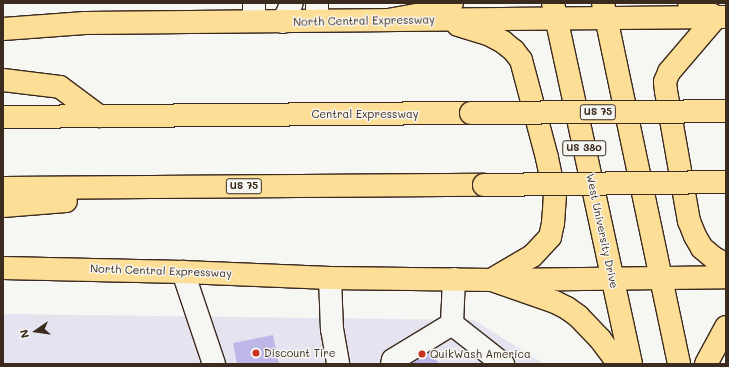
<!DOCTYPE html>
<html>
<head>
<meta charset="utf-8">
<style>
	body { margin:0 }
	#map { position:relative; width:729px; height:367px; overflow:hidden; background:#f6f6f2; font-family:Mali,sans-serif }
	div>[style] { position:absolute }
	.built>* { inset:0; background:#e5e3ef }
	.building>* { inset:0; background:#beb6e7 }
	.roads { filter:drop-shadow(1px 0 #3b2a1e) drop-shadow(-1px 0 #3b2a1e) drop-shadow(0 1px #3b2a1e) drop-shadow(0 -1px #3b2a1e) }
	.minor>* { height:22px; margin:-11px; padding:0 11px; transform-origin:11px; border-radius:11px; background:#f6f6f2 }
	.major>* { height:22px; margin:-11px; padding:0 11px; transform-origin:11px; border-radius:11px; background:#fdde96 }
	.highway>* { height:22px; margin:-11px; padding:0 11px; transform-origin:11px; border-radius:11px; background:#fdde96 }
	.bridges { filter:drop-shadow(1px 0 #3b2a1e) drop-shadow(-1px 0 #3b2a1e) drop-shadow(0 1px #3b2a1e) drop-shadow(0 -1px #3b2a1e) }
	.highway-bridge>* { height:22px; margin:-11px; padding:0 11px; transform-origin:11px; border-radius:11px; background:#fdde96 }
	.dots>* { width:11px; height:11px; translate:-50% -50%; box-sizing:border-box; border:2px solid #f6f6f2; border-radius:50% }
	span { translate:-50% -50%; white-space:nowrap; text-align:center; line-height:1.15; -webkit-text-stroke:3px #f6f6f2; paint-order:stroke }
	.shield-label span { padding:1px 3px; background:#f6f6f2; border:1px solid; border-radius:3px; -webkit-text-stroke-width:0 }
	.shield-label { font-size:10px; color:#3b2a1e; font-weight:700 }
	.street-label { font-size:11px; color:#3b2a1e }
	.poi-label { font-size:11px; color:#3b2a1e }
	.left { translate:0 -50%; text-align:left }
	.frame { position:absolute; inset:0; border:4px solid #3b2a1e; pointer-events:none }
	.north { position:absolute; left:16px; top:311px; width:40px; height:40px; -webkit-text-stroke:3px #f6f6f2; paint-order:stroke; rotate:257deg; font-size:11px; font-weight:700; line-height:16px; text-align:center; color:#3b2a1e }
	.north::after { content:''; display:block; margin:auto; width:14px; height:18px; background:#3b2a1e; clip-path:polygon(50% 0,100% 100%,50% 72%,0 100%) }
</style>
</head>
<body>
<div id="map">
	<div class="built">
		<i style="clip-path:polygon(3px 314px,474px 320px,544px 364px,3px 364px)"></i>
	</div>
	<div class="building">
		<i style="clip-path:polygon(273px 335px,279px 364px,237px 364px,233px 343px)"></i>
		<i style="clip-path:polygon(426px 345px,439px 364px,400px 364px)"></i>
	</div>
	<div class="roads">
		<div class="minor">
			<i style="left:254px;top:3px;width:18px;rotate:90deg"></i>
			<i style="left:317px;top:20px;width:17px;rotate:-90deg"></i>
			<i style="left:283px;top:22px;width:21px;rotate:-65deg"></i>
			<i style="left:183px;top:272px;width:97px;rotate:71.4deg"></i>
			<i style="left:330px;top:278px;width:51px;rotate:87.8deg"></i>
			<i style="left:332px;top:329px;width:36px;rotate:80deg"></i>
			<i style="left:452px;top:324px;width:65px;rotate:38.1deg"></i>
			<i style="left:392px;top:364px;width:4px;rotate:-76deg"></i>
			<i style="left:393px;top:360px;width:69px;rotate:-31.4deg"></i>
			<i style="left:452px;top:324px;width:45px;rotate:-87.5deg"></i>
		</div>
		<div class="major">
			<i style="left:716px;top:17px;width:72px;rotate:130.5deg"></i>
			<i style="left:669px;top:72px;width:11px;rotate:112deg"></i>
			<i style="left:665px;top:82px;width:9px;rotate:84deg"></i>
			<i style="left:666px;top:91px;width:132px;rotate:80deg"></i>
			<i style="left:689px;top:221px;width:16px;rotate:68deg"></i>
			<i style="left:695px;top:236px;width:14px;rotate:60deg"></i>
			<i style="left:702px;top:248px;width:16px;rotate:40deg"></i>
			<i style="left:714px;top:258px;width:13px;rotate:27deg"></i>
			<i style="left:458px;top:25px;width:34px;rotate:17deg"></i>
			<i style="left:490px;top:35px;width:15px;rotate:28deg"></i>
			<i style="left:503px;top:42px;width:14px;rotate:39deg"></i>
			<i style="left:514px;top:51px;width:11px;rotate:52deg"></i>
			<i style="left:521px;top:60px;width:101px;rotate:75.1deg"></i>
			<i style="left:547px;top:158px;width:38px;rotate:78deg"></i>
			<i style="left:555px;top:195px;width:28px;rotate:94deg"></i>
			<i style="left:553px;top:223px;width:14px;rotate:102deg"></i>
			<i style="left:550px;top:237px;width:26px;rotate:133deg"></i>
			<i style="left:532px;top:256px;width:45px;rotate:149.5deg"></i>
			<i style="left:3px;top:29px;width:82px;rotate:-4.2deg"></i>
			<i style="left:85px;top:23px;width:639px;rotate:-0.54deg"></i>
			<i style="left:3px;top:268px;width:180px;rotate:1.3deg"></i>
			<i style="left:183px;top:272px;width:147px;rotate:2.3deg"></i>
			<i style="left:330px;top:278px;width:162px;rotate:0.7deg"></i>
			<i style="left:492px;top:280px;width:234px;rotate:-0.7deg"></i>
		</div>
		<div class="highway">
			<i style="left:553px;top:3px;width:369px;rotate:77.8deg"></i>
			<i style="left:603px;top:3px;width:369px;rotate:78.1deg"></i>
			<i style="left:689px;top:3px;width:30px;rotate:27deg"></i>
			<i style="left:388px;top:20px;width:41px;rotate:-9.9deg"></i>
			<i style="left:428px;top:13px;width:26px;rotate:-23deg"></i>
			<i style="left:3px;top:80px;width:57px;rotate:7deg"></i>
			<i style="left:60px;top:87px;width:49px;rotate:36.6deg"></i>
			<i style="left:3px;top:117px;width:468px;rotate:-0.5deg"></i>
			<i style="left:3px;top:188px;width:481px;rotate:-0.4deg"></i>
			<i style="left:3px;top:206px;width:63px;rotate:-4.5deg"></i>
			<i style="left:492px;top:280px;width:67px;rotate:19.2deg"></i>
			<i style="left:555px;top:302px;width:13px;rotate:27deg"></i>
			<i style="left:567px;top:308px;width:14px;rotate:36deg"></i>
			<i style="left:578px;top:316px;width:32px;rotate:46deg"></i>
			<i style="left:600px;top:339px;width:31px;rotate:53deg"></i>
			<i style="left:706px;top:364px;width:42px;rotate:-61.6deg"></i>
		</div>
	</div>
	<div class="bridges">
		<div class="highway-bridge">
			<i style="left:471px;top:113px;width:255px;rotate:-0.4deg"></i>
			<i style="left:484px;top:185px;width:242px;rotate:-0.7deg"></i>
		</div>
	</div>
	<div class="dots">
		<i style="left:256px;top:353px;background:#c8321e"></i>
		<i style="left:422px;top:354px;background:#c8321e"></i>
	</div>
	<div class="shield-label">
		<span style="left:598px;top:112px">US 75</span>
		<span style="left:584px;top:148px">US 380</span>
		<span style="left:244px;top:186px">US 75</span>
	</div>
	<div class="street-label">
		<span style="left:364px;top:21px;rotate:-1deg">North Central Expressway</span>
		<span style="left:365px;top:114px">Central Expressway</span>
		<span style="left:602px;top:231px;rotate:78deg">West University Drive</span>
		<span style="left:161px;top:271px;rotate:2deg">North Central Expressway</span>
	</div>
	<div class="poi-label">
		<span class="left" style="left:264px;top:353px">Discount Tire</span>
		<span class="left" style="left:430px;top:354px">QuikWash America</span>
	</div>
	<div class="frame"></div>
	<div class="north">N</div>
</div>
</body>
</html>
